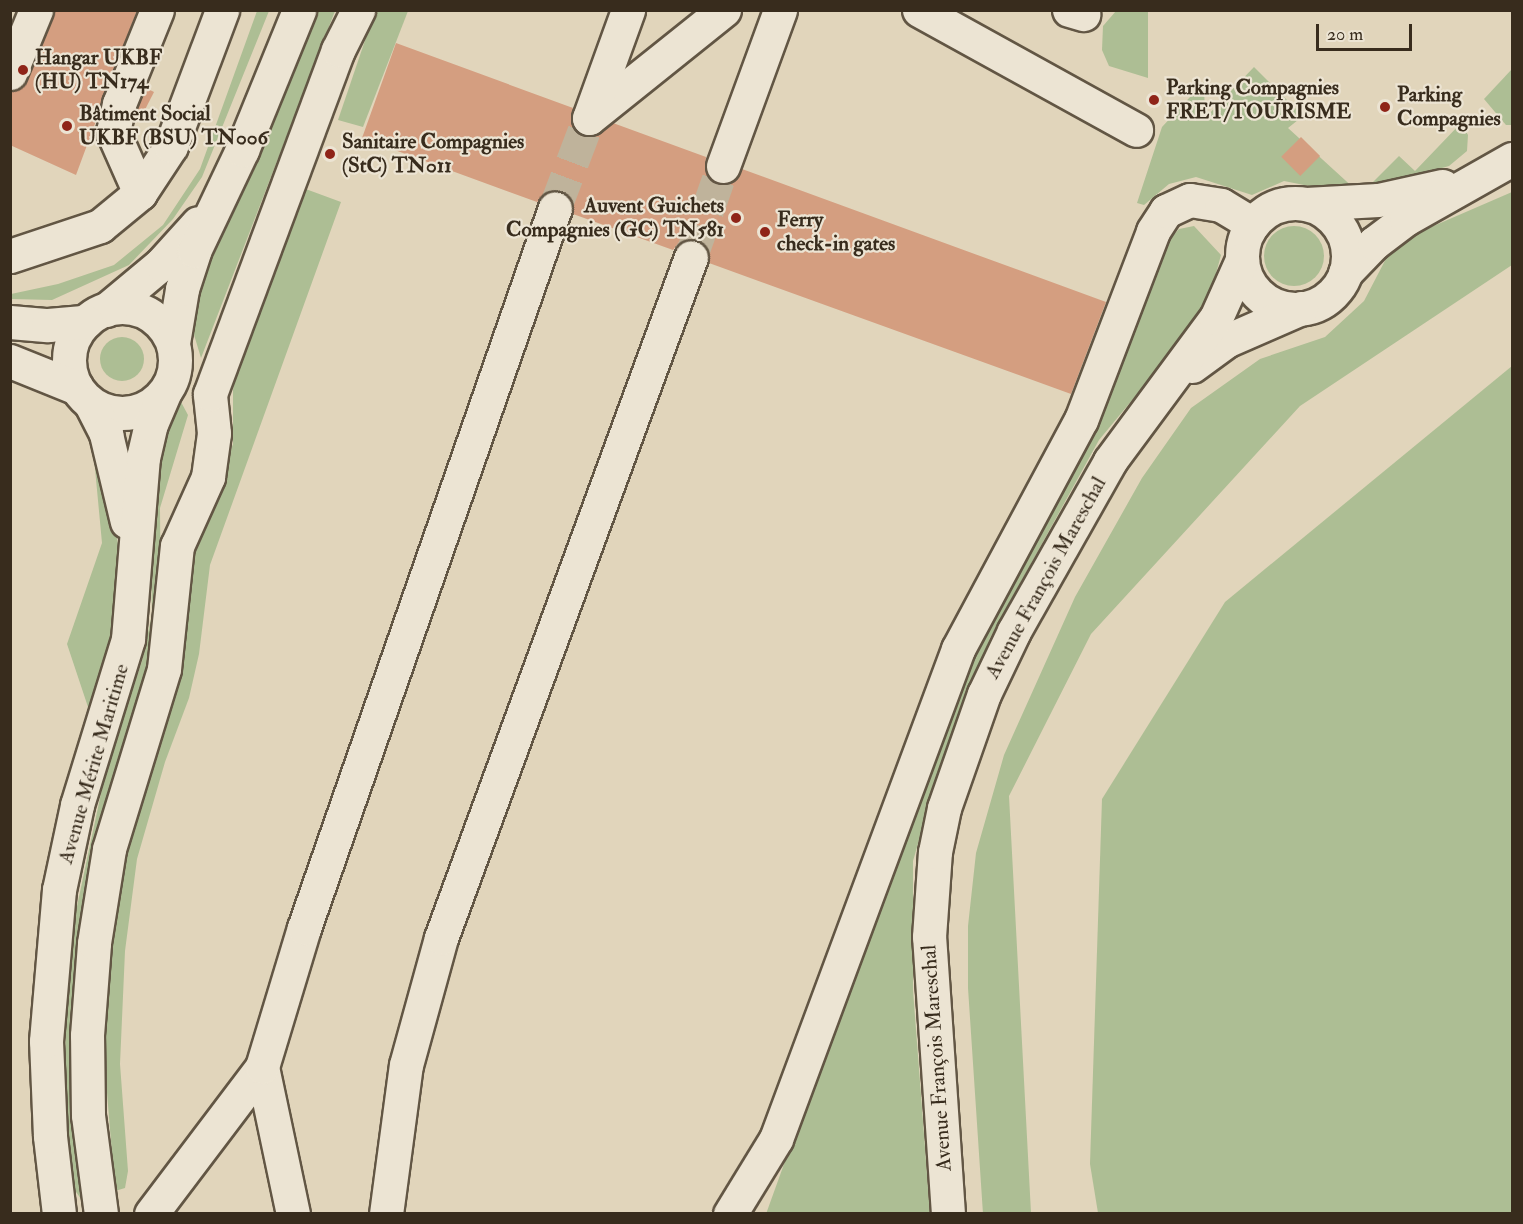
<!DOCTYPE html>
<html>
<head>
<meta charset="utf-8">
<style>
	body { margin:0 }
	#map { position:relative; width:1523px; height:1224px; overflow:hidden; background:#e1d5bb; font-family:"IM FELL Double Pica",serif }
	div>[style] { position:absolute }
	.green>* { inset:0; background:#adbe94 }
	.round { border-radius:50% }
	.building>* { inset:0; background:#d49e80; transform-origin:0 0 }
	.minor-tunnel>* { height:33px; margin-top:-16.5px; transform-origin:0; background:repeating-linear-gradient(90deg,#bfb39b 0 33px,transparent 0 49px) }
	.roads { filter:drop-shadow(2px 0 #625644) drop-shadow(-2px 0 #625644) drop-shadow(0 2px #625644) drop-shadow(0 -2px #625644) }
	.minor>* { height:33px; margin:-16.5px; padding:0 16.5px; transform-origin:16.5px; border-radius:16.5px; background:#ece4d3 }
	.minor>.ring { margin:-16.5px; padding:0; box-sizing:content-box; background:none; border:33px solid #ece4d3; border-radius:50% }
	.dots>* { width:16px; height:16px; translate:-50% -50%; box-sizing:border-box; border:3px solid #ece4d3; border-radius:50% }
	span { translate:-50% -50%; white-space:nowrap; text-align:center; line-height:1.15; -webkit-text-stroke:4.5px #ece4d3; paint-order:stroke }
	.poi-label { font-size:21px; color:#382c1d; font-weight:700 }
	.left { translate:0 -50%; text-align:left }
	.right { translate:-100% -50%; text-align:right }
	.street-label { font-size:21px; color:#382c1d }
	.frame { position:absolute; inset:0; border:12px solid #382c1d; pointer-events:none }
	.scale { position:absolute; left:1316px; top:24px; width:96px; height:27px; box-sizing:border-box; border:3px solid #382c1d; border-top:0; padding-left:8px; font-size:18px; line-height:21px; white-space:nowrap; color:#382c1d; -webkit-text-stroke:4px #ece4d3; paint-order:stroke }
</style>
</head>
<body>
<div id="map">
	<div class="green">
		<i style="clip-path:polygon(257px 11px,269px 11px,202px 177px,173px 219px,129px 265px,52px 300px,11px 299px,11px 294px,58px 284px,114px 265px,163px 225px,200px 169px)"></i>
		<i style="clip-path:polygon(317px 11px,335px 11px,201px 358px,189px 318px,192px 296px,226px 228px)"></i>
		<i style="clip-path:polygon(375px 11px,408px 11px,363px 127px,338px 120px)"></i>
		<i style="clip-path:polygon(1116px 11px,1148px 11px,1148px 78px,1109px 66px,1102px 50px,1103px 26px)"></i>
		<i style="clip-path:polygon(1254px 67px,1303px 116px,1288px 128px,1357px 191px,1344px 193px,1284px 181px,1252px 195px,1196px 177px,1169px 184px,1144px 205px,1137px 203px,1162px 127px,1204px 82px,1205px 118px)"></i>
		<i style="clip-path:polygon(1512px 69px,1512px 125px,1506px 125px,1484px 99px)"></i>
		<i style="clip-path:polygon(1461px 123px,1468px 135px,1467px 151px,1449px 166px,1375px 187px,1373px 182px,1399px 156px,1415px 171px)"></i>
		<i style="clip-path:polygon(303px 188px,341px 202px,210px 565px,199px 654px,189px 698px,165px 762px,137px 859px,125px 951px,120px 1064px,128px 1171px,125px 1188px,115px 1191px,105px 1068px,108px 924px,131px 825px,184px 660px,193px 553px,233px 444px,233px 390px,238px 361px)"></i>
		<i style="clip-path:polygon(1512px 192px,1512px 265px,1300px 406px,1091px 634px,1009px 796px,1031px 1213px,983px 1214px,968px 988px,968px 926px,976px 853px,1004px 755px,1075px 597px,1142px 478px,1191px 408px,1260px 359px,1325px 337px,1364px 301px,1390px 251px,1415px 234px)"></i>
		<i class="round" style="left:1264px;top:226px;width:60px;height:60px"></i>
		<i style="clip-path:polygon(1194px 226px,1221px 255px,1211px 292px,1181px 341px,1099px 440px,990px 638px,933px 792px,913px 861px,913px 990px,930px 1213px,766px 1214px,972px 643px,1163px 247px,1179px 229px)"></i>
		<i class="round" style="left:100px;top:337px;width:44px;height:44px"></i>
		<i style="clip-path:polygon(1512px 366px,1512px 1213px,1098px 1213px,1090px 1164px,1102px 799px,1225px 602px)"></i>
		<i style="clip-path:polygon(181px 402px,188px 415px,160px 508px,161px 621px,75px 1132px,81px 1199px,74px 1189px,65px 1121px,66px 958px,107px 765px,142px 661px,152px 614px,150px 512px,154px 478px,165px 436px)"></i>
		<i style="clip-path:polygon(94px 458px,102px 461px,119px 549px,116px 613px,102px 680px,89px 710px,67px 644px,102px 543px)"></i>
	</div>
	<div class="building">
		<i style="clip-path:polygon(54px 10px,137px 10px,76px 175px,10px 145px,10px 91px,21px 88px,27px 80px)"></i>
		<i style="clip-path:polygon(396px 43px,573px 108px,571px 122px,583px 136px,593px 136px,613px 123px,706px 157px,705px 170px,716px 183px,735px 181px,742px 169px,1106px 302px,1071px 394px,709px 263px,706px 245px,697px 239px,679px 242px,673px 250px,573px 214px,573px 204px,562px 191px,551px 190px,537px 202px,362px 138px)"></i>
		<i style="left:146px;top:88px;width:9px;height:25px;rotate:27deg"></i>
		<i style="left:1301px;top:137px;width:27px;height:28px;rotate:45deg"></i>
	</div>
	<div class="minor-tunnel">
		<i style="left:555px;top:208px;width:96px;rotate:-69.3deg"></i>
		<i style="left:691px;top:257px;width:96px;rotate:-70.6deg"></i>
	</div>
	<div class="roads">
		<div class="minor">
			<i style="left:919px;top:10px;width:248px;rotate:28.9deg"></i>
			<i style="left:1069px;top:10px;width:15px;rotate:16deg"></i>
			<i style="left:10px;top:73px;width:68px;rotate:-67.6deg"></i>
			<i style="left:589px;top:118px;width:173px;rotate:-38.7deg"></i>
			<i style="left:589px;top:118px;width:115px;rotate:-70.1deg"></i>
			<i style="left:723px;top:166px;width:166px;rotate:-69.9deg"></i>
			<i style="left:140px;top:193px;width:67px;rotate:-113.9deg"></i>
			<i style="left:113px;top:132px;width:29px;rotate:-78deg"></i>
			<i style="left:119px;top:104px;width:101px;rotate:-68deg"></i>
			<i class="ring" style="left:1242px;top:203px;width:73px;height:73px"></i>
			<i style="left:1306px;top:204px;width:72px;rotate:-3.2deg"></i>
			<i style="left:1378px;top:200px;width:66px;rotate:-12.3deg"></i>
			<i style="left:10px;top:256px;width:95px;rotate:-18.4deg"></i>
			<i style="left:100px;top:226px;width:52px;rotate:-39.5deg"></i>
			<i style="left:140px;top:193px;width:56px;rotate:-56.6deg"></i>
			<i style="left:171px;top:146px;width:145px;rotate:-69.4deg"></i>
			<i style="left:1345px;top:273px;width:42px;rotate:-46deg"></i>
			<i style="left:1374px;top:243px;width:40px;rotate:-37deg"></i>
			<i style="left:1406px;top:219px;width:122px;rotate:-29.5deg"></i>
			<i class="ring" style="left:69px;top:307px;width:73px;height:73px"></i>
			<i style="left:106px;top:310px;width:72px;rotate:-39.9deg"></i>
			<i style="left:161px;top:264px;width:55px;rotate:-47.9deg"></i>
			<i style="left:10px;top:322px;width:38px;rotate:5deg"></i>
			<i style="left:48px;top:325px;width:38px;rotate:-5deg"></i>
			<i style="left:173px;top:343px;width:55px;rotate:-80.5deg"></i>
			<i style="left:182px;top:289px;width:40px;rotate:-72deg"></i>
			<i style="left:194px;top:251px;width:112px;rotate:-64.6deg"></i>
			<i style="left:242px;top:150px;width:151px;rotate:-67.8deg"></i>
			<i style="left:10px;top:361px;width:72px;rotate:21.9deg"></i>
			<i style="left:1192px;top:366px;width:42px;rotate:-36.3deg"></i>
			<i style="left:1226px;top:341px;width:82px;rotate:-23.7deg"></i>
			<i style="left:91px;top:404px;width:34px;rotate:63deg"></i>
			<i style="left:106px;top:434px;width:90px;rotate:76.6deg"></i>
			<i style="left:59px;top:1214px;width:79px;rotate:-96.6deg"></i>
			<i style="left:50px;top:1136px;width:95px;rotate:-92.4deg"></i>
			<i style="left:46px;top:1041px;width:152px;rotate:-85.1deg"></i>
			<i style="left:59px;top:890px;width:87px;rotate:-78deg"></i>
			<i style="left:77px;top:805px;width:174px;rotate:-72.9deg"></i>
			<i style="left:128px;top:639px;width:182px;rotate:-85.3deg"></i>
			<i style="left:143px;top:458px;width:35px;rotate:-77deg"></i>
			<i style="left:151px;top:424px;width:34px;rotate:-67deg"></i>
			<i style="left:101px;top:1214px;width:100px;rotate:-97.5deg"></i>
			<i style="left:88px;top:1115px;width:80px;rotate:-90.7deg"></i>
			<i style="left:87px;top:1035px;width:92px;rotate:-85.6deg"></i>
			<i style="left:94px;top:943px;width:95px;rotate:-80.9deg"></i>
			<i style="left:109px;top:849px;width:188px;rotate:-73deg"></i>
			<i style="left:164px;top:669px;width:124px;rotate:-84deg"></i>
			<i style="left:177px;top:546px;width:76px;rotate:-65.8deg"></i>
			<i style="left:208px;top:477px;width:44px;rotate:-82.2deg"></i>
			<i style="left:214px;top:433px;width:39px;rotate:-96deg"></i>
			<i style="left:210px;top:394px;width:367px;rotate:-69.6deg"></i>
			<i style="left:338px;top:50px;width:45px;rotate:-63.4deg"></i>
			<i style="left:151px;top:1214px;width:184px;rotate:-52.9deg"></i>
			<i style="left:293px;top:1214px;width:150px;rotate:-101.9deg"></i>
			<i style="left:262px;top:1067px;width:145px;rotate:-73.2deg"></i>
			<i style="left:304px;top:928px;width:762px;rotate:-70.78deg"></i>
			<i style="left:386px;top:1214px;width:150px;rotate:-82.4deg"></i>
			<i style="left:406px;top:1065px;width:132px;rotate:-74.6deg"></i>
			<i style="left:441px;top:938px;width:725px;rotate:-69.84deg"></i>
			<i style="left:730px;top:1214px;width:88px;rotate:-58.5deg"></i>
			<i style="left:776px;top:1139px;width:523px;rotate:-69.62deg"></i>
			<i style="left:958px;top:649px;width:260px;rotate:-61.8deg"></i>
			<i style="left:1081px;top:420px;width:202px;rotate:-69.1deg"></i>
			<i style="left:1153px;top:231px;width:24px;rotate:-57deg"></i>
			<i style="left:1166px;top:211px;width:26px;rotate:-25deg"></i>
			<i style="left:1190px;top:200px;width:31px;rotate:9deg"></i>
			<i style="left:1221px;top:205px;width:37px;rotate:31deg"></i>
			<i style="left:948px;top:1214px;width:278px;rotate:-93.9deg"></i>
			<i style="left:929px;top:937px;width:85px;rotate:-86deg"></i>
			<i style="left:935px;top:852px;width:45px;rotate:-78.4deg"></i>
			<i style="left:944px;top:808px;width:121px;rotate:-70.7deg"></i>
			<i style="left:984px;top:694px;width:70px;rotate:-64.5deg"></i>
			<i style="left:1014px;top:631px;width:195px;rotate:-60.5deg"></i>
			<i style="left:1110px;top:461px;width:178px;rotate:-53.5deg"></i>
			<i style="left:1216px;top:318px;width:64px;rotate:-65.9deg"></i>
		</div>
	</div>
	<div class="dots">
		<i style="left:23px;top:70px;background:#8f2418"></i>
		<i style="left:1154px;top:100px;background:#8f2418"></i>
		<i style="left:1385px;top:107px;background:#8f2418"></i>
		<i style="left:67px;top:126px;background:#8f2418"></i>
		<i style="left:330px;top:154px;background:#8f2418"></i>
		<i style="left:736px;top:218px;background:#8f2418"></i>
		<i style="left:765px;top:232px;background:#8f2418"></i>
	</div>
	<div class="poi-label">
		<span class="left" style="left:35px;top:70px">Hangar UKBF<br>(HU) TN174</span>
		<span class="left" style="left:1166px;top:100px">Parking Compagnies<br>FRET/TOURISME</span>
		<span class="left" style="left:1397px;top:107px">Parking<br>Compagnies</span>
		<span class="left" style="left:79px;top:126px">Bâtiment Social<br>UKBF (BSU) TN006</span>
		<span class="left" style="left:342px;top:154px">Sanitaire Compagnies<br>(StC) TN011</span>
		<span class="right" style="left:724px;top:218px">Auvent Guichets<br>Compagnies (GC) TN581</span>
		<span class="left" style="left:777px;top:232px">Ferry<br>check-in gates</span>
	</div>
	<div class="street-label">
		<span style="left:1046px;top:578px;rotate:-61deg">Avenue François Mareschal</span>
		<span style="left:94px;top:764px;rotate:-74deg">Avenue Mérite Maritime</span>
		<span style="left:937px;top:1058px;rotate:-94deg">Avenue François Mareschal</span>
	</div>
	<div class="frame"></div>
	<div class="scale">20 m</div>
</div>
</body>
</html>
